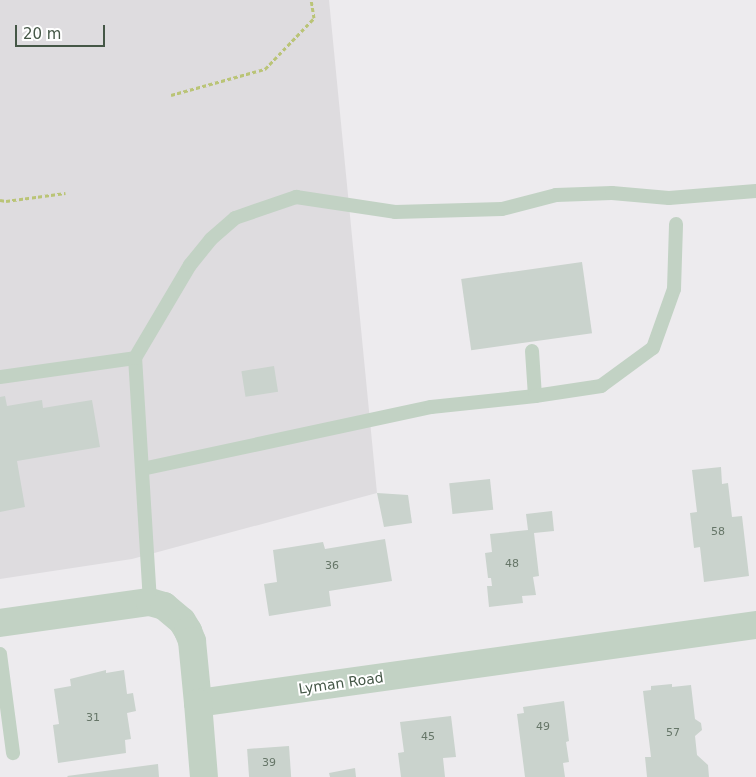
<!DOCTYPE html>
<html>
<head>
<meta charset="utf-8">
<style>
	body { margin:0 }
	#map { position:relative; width:756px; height:777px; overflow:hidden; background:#edebee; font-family:"DejaVu Sans",sans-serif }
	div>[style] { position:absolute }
	.education>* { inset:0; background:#dedcdf }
	.building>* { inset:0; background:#cad3cd; transform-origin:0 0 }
	.path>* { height:3px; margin-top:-1.5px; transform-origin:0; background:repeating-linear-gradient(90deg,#bac477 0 4px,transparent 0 6.5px) }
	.service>* { height:14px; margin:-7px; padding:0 7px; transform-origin:7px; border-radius:7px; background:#c2d2c4 }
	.minor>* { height:28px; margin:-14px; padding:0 14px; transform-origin:14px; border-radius:14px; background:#c2d2c4 }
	span { translate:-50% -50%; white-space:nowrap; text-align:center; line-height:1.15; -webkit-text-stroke:4px #fff; paint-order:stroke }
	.number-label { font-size:11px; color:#667668 }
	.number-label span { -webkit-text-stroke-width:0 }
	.street-label { font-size:14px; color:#455747 }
	.scale { position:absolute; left:15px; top:25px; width:90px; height:22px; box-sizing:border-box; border:2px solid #455747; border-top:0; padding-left:6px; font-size:15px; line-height:18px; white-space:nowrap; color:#455747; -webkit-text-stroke:4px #fff; paint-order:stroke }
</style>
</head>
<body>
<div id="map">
	<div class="education">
		<i style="clip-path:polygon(0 0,329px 0,377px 493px,132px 559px,0 579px)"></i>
	</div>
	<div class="building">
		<i style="left:582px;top:262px;width:72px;height:122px;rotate:82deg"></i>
		<i style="left:274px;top:366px;width:26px;height:33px;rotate:81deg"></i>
		<i style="clip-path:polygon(5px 396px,7px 406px,42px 400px,43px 408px,92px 400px,100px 447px,17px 461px,25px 507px,0 512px,0 397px)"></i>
		<i style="clip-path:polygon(721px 467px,722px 484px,728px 483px,732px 517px,742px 516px,749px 576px,704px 582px,700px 547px,694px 548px,690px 513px,697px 512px,692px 470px)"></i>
		<i style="left:490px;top:479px;width:31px;height:41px;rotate:84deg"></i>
		<i style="clip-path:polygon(377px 493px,408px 495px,412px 523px,384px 527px)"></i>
		<i style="clip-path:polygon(552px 511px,554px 531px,534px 533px,539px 576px,533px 577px,536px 595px,522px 596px,523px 603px,489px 607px,487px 586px,492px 586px,491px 578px,488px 578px,485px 553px,492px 552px,490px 534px,528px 530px,526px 514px)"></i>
		<i style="clip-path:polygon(385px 539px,392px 581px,329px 591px,331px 606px,269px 616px,264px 584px,277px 582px,273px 550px,323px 542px,325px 549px)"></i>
		<i style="clip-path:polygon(106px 670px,106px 673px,124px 670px,127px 694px,133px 693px,136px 711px,127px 713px,131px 739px,125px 740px,126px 753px,58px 763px,53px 725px,59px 724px,54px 689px,71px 686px,70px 679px)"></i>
		<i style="clip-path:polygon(672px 684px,672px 687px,691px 685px,695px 719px,701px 723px,702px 730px,695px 736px,697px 755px,708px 765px,709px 777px,647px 777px,645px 757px,651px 757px,643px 691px,651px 690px,651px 686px)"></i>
		<i style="clip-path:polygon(564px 701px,569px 741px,566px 742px,569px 762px,563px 763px,565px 777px,525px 777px,517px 714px,524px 713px,523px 707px)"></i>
		<i style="clip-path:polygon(451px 716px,456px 757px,443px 758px,445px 777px,401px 777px,398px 753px,404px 752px,400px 722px)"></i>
		<i style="left:289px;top:746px;width:31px;height:42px;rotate:86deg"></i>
		<i style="clip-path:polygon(158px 764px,159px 777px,68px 777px,67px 776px)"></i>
		<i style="clip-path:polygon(355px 768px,356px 777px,330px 777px,329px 773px)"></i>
	</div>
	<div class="path">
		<i style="left:171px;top:95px;width:98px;rotate:-15.5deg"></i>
		<i style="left:265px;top:69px;width:71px;rotate:-46.1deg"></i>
		<i style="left:314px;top:18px;width:18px;rotate:-99deg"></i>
		<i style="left:0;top:200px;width:6px;rotate:9deg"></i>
		<i style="left:6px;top:201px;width:60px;rotate:-7.7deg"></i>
	</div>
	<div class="service">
		<i style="left:532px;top:351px;width:45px;rotate:86.2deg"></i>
		<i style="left:0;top:377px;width:136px;rotate:-8deg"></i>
		<i style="left:142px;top:469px;width:296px;rotate:-12.1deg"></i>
		<i style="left:431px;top:407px;width:105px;rotate:-6deg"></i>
		<i style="left:535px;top:396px;width:67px;rotate:-8.6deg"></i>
		<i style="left:601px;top:386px;width:64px;rotate:-36.2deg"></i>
		<i style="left:653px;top:348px;width:63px;rotate:-70.4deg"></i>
		<i style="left:674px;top:289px;width:65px;rotate:-88.2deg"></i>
		<i style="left:150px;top:602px;width:244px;rotate:-93.5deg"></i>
		<i style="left:135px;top:358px;width:108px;rotate:-59.4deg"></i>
		<i style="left:190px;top:265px;width:33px;rotate:-51deg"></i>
		<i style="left:211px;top:239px;width:32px;rotate:-41deg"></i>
		<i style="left:235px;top:218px;width:65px;rotate:-19deg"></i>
		<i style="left:296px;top:197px;width:100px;rotate:8.6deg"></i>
		<i style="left:395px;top:212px;width:107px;rotate:-1.6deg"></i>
		<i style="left:502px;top:209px;width:56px;rotate:-14.5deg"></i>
		<i style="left:556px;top:195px;width:56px;rotate:-2deg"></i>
		<i style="left:612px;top:193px;width:57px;rotate:5deg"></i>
		<i style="left:669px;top:198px;width:87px;rotate:-4.6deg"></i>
		<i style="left:0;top:654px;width:100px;rotate:82.5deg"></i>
	</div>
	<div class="minor">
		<i style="left:0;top:623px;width:151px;rotate:-8deg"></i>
		<i style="left:150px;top:602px;width:15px;rotate:16deg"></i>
		<i style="left:164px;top:606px;width:23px;rotate:40deg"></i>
		<i style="left:182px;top:621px;width:12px;rotate:59deg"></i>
		<i style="left:188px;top:631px;width:11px;rotate:68deg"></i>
		<i style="left:192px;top:641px;width:62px;rotate:84.5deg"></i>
		<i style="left:198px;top:703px;width:563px;rotate:-7.96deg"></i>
		<i style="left:198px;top:703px;width:74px;rotate:85.4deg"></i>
	</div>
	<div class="number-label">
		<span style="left:718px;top:532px">58</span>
		<span style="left:512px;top:564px">48</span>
		<span style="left:332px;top:566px">36</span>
		<span style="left:93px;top:718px">31</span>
		<span style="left:543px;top:727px">49</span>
		<span style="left:673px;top:733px">57</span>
		<span style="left:428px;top:737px">45</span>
		<span style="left:269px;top:763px">39</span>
	</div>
	<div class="street-label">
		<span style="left:341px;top:683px;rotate:-8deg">Lyman Road</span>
	</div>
	<div class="scale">20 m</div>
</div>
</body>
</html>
